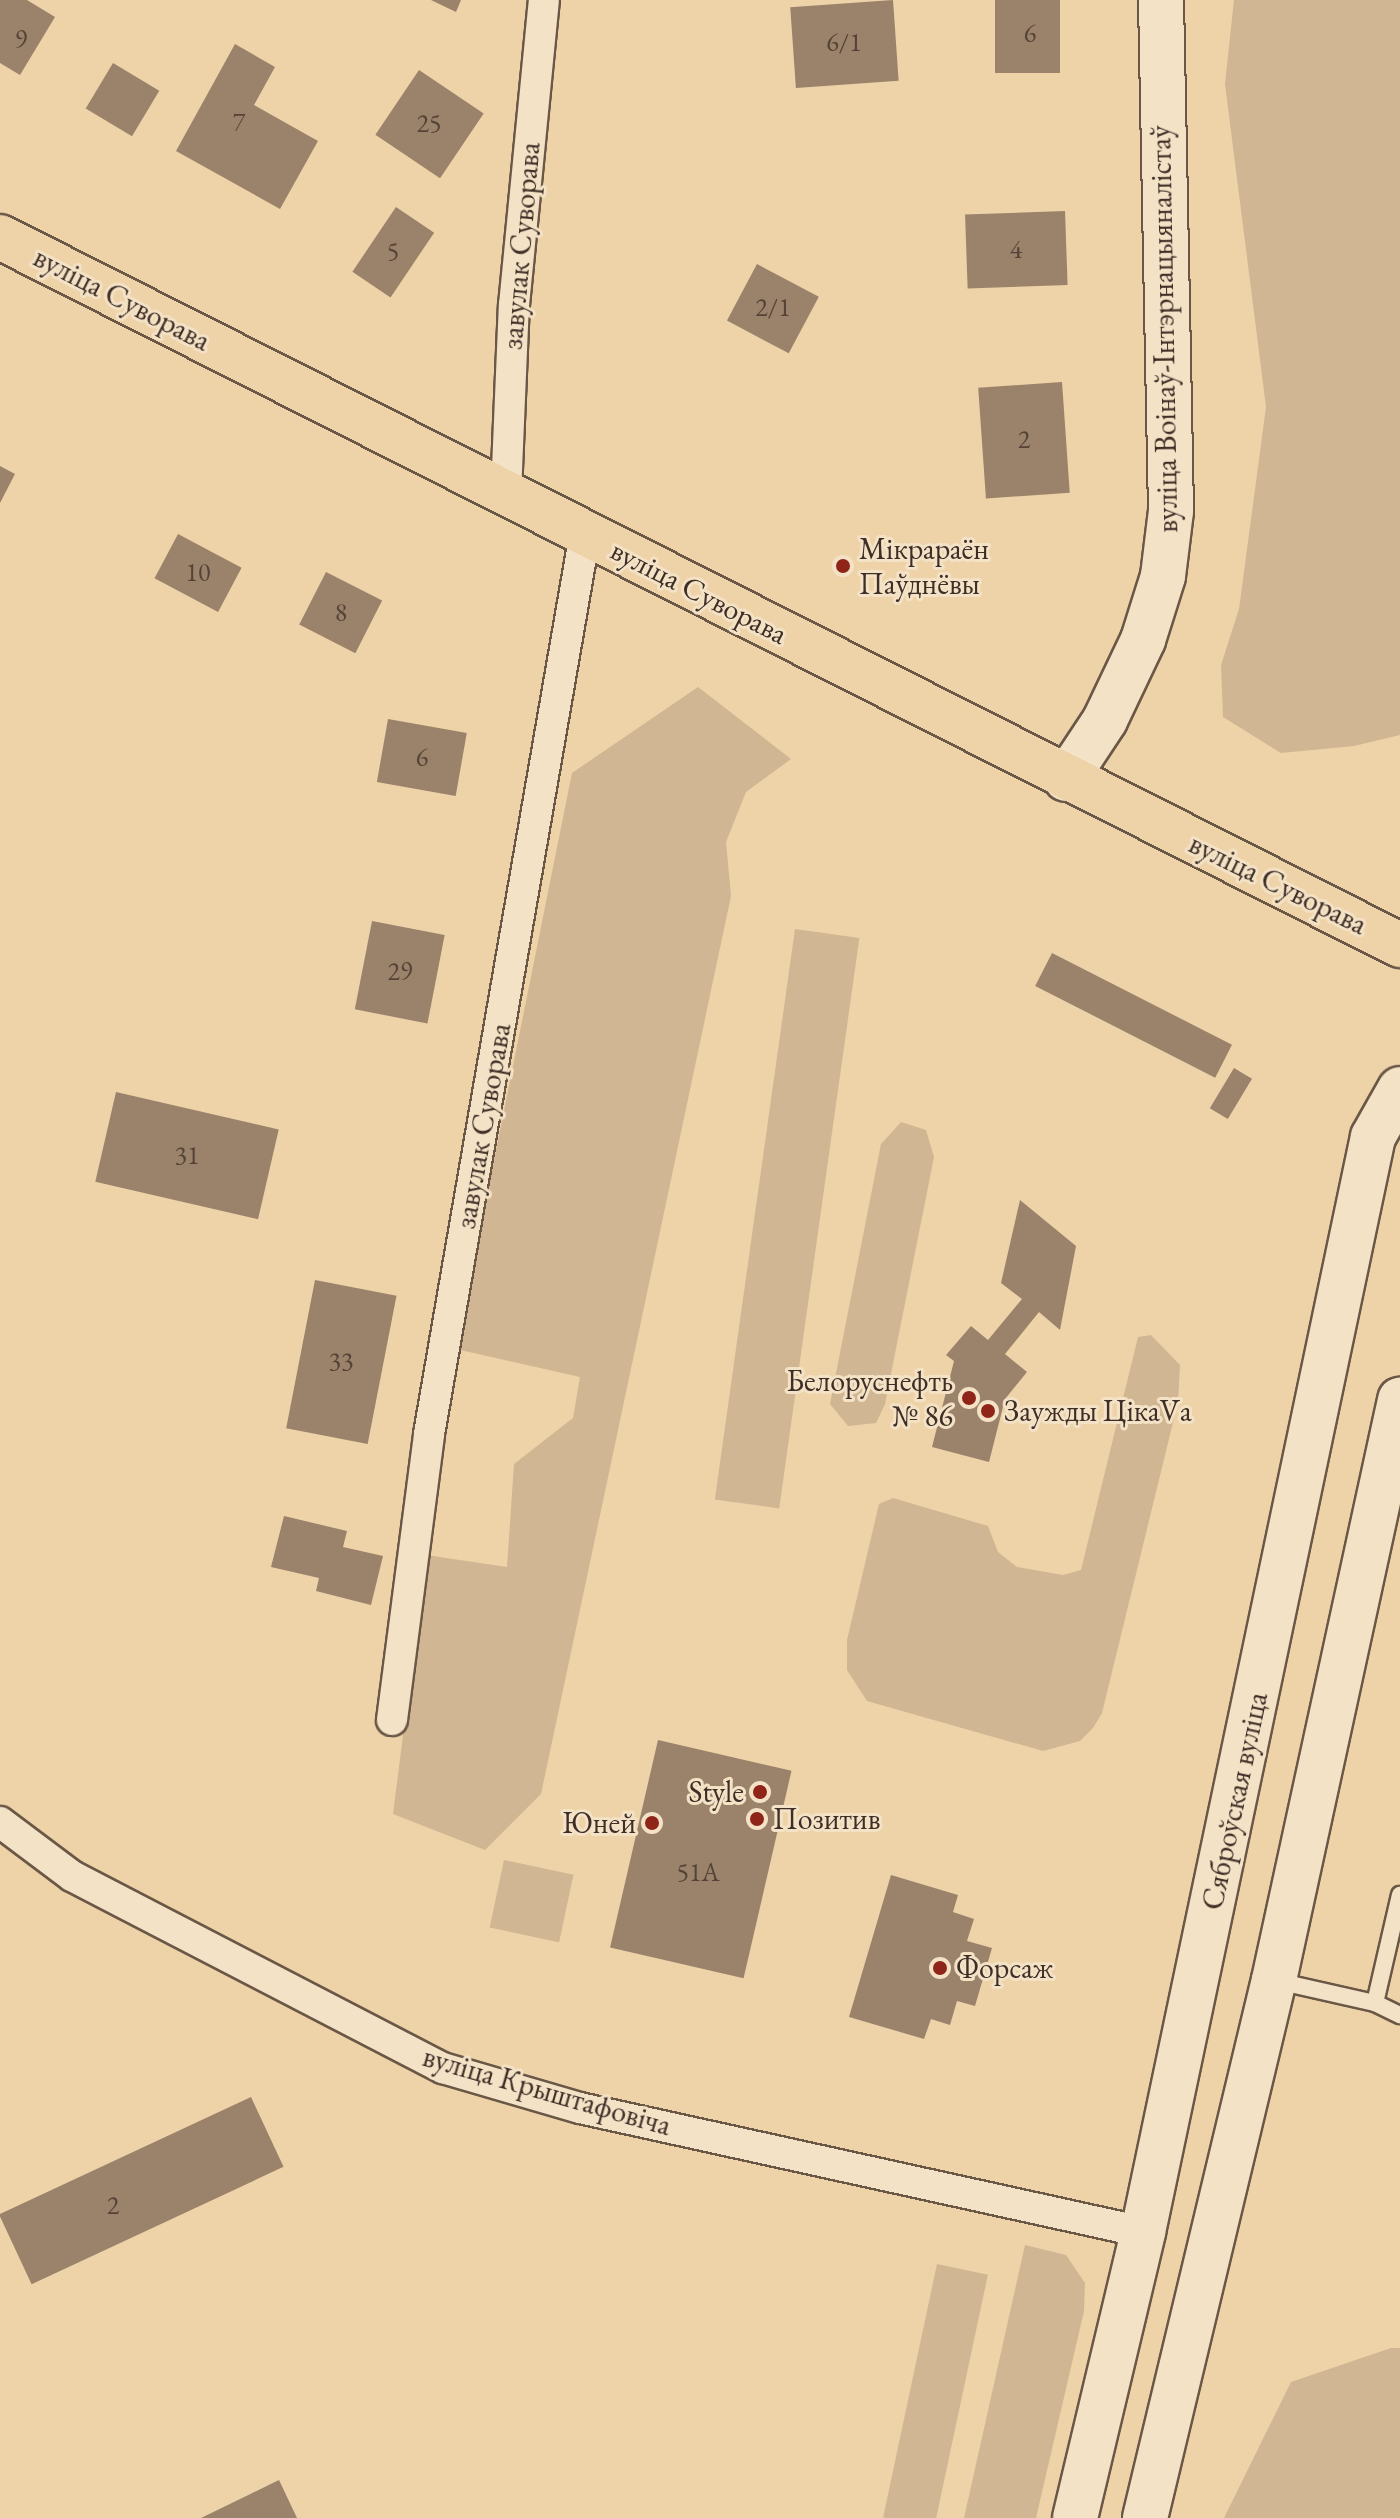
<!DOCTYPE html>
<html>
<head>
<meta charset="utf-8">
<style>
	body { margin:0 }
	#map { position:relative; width:1400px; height:2518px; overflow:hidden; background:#eed2a8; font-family:"EB Garamond",serif }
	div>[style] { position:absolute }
	.green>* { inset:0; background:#d0b692; transform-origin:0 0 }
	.building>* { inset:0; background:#9a836a; transform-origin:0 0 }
	.roads { filter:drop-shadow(2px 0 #6a5746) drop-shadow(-2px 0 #6a5746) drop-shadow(0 2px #6a5746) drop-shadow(0 -2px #6a5746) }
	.lane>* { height:16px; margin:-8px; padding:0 8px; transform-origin:8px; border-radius:8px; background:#f4e2c6 }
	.street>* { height:30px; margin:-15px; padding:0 15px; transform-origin:15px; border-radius:15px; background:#f4e2c6 }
	.secondary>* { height:44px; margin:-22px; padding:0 22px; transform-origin:22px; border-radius:22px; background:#f4e2c6 }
	.primary>* { height:44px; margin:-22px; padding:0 22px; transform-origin:22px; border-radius:22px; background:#eed2a8 }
	.dots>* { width:22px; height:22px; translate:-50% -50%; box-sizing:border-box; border:4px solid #f4e2c6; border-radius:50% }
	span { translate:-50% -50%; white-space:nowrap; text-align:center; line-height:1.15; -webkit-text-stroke:6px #f4e2c6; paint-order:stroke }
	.number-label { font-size:26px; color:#554337 }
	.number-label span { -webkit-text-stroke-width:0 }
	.street-label { font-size:30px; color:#3e2e26 }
	.poi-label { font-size:30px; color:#3e2e26 }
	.left { translate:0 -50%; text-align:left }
	.right { translate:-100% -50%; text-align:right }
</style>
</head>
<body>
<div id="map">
	<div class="green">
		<i style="clip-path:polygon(1234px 0,1400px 0,1400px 735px,1354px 746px,1281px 753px,1223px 717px,1221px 665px,1239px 609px,1266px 407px,1225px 84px)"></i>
		<i style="clip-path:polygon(698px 687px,791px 759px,746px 792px,726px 842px,731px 896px,541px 1794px,485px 1850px,393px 1814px,426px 1555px,507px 1567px,514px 1464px,573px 1418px,580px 1377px,456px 1349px,572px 773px)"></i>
		<i style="left:795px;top:929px;width:65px;height:576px;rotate:8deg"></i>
		<i style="clip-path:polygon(901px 1122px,926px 1130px,934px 1157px,885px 1404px,876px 1423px,848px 1426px,830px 1404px,881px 1144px)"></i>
		<i style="clip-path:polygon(1151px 1335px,1180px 1365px,1178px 1402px,1102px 1713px,1093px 1728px,1080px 1741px,1043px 1751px,867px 1701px,847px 1670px,847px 1640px,879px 1504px,893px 1498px,988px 1526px,998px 1552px,1017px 1567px,1063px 1575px,1081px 1570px,1138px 1337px)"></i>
		<i style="left:504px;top:1860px;width:71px;height:69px;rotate:12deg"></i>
		<i style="clip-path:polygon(1025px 2245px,1066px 2255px,1085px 2283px,1084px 2311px,1036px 2518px,964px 2518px)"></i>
		<i style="left:937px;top:2264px;width:52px;height:259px;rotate:12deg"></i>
		<i style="clip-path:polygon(1391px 2348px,1400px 2348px,1400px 2518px,1224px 2518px,1291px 2382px)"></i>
	</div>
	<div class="building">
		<i style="clip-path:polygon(0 0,27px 0,55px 17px,20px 75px,0 63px)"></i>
		<i style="clip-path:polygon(431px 0,461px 0,456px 12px)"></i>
		<i style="left:893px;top:0;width:81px;height:103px;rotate:86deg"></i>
		<i style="left:995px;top:0;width:65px;height:73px"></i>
		<i style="clip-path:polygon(235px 44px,275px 67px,254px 105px,318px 141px,280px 209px,176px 151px)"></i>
		<i style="left:113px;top:63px;width:54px;height:53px;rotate:31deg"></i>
		<i style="left:419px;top:70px;width:78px;height:78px;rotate:34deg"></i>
		<i style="left:396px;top:207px;width:46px;height:78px;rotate:34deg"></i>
		<i style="left:1065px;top:211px;width:74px;height:100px;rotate:88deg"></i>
		<i style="left:757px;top:264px;width:70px;height:64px;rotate:28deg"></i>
		<i style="left:1062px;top:382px;width:111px;height:84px;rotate:86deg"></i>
		<i style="clip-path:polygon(0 466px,15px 474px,0 503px)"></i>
		<i style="left:178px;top:534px;width:72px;height:50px;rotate:28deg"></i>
		<i style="left:326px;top:572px;width:63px;height:59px;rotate:27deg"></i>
		<i style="left:388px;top:719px;width:80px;height:64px;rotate:10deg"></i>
		<i style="left:372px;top:921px;width:74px;height:90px;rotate:11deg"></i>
		<i style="left:1052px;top:953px;width:202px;height:37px;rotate:27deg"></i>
		<i style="left:1234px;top:1068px;width:21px;height:47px;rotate:31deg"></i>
		<i style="left:116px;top:1092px;width:167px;height:92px;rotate:13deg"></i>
		<i style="clip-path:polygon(1020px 1200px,1076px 1246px,1060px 1330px,1039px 1312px,1005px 1354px,1027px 1372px,1005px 1399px,989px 1462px,932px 1447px,954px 1361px,946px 1355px,971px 1326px,988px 1340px,1022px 1299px,1001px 1283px)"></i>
		<i style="left:315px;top:1280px;width:83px;height:151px;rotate:11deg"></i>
		<i style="clip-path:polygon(284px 1516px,347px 1531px,343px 1547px,383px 1556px,371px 1605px,316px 1591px,319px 1578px,271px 1567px)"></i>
		<i style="left:658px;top:1740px;width:137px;height:213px;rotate:13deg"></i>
		<i style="clip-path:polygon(891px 1875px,958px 1895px,953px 1912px,974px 1919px,967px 1941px,992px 1948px,975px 2006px,957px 2001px,950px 2025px,931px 2019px,924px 2039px,849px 2017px)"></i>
		<i style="left:251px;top:2097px;width:77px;height:278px;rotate:65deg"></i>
		<i style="clip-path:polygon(279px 2480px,297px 2518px,201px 2518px)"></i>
	</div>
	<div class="roads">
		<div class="lane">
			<i style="left:1277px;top:1981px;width:100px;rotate:12.7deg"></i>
			<i style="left:1375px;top:2003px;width:111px;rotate:-77deg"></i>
			<i style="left:1375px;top:2003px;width:28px;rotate:26deg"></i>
		</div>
		<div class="street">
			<i style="left:506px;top:493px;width:188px;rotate:-87.6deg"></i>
			<i style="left:514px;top:305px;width:306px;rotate:-84.4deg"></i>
			<i style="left:392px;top:1720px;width:288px;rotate:-82.6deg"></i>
			<i style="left:429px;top:1434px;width:913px;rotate:-80.17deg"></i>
			<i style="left:0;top:1822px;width:90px;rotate:36.9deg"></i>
			<i style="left:72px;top:1876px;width:418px;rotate:27.4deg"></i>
			<i style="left:443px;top:2068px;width:143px;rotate:16.3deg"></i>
			<i style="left:580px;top:2108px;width:576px;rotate:12.42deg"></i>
		</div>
		<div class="secondary">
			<i style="left:1066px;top:779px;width:71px;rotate:-56.5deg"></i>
			<i style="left:1105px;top:720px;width:89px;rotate:-64.6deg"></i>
			<i style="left:1143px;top:640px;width:67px;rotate:-72.6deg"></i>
			<i style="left:1163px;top:576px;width:65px;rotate:-83deg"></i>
			<i style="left:1171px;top:511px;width:511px;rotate:-91.12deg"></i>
			<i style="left:1075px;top:2518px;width:294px;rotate:-76.6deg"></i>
			<i style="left:1143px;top:2232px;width:1119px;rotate:-78.14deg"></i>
			<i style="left:1373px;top:1137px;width:55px;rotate:-60.6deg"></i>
			<i style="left:1145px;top:2518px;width:553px;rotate:-76.52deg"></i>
			<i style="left:1274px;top:1980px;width:594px;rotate:-77.74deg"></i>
		</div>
		<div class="primary">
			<i style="left:0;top:237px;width:1569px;rotate:26.83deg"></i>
		</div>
	</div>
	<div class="dots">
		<i style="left:843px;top:566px;background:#8f2418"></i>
		<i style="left:969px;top:1398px;background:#8f2418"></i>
		<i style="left:988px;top:1411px;background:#8f2418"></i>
		<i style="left:760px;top:1792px;background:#8f2418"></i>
		<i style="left:757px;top:1819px;background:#8f2418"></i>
		<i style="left:652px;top:1823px;background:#8f2418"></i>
		<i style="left:940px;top:1968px;background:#8f2418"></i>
	</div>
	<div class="number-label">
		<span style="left:1030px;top:34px">6</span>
		<span style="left:21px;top:40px">9</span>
		<span style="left:844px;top:43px">6/1</span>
		<span style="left:239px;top:123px">7</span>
		<span style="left:429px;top:124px">25</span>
		<span style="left:1016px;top:250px">4</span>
		<span style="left:393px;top:252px">5</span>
		<span style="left:773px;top:308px">2/1</span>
		<span style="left:1024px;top:440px">2</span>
		<span style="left:198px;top:573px">10</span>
		<span style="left:341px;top:613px">8</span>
		<span style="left:422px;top:758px">6</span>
		<span style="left:400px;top:972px">29</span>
		<span style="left:187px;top:1156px">31</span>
		<span style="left:341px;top:1362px">33</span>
		<span style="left:698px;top:1873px">51А</span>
		<span style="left:113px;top:2206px">2</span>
	</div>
	<div class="street-label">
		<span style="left:521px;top:246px;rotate:-85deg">завулак Суворава</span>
		<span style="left:122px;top:299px;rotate:27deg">вуліца Суворава</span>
		<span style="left:1164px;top:329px;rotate:-91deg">вуліца Воінаў-Інтэрнацыяналістаў</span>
		<span style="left:699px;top:592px;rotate:27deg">вуліца Суворава</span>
		<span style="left:1278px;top:884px;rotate:26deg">вуліца Суворава</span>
		<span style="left:483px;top:1126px;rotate:-80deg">завулак Суворава</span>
		<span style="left:1235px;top:1801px;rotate:-78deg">Сяброўская вуліца</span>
		<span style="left:547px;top:2091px;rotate:16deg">вуліца Крыштафовіча</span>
	</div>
	<div class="poi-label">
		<span class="left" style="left:859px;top:566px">Мікрараён<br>Паўднёвы</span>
		<span class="right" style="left:953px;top:1398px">Белоруснефть<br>№ 86</span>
		<span class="left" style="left:1004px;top:1411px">Заужды ЦікаVа</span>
		<span class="right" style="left:744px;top:1792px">Style</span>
		<span class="left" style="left:773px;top:1819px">Позитив</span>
		<span class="right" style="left:636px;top:1823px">Юней</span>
		<span class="left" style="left:956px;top:1968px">Форсаж</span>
	</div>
</div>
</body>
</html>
